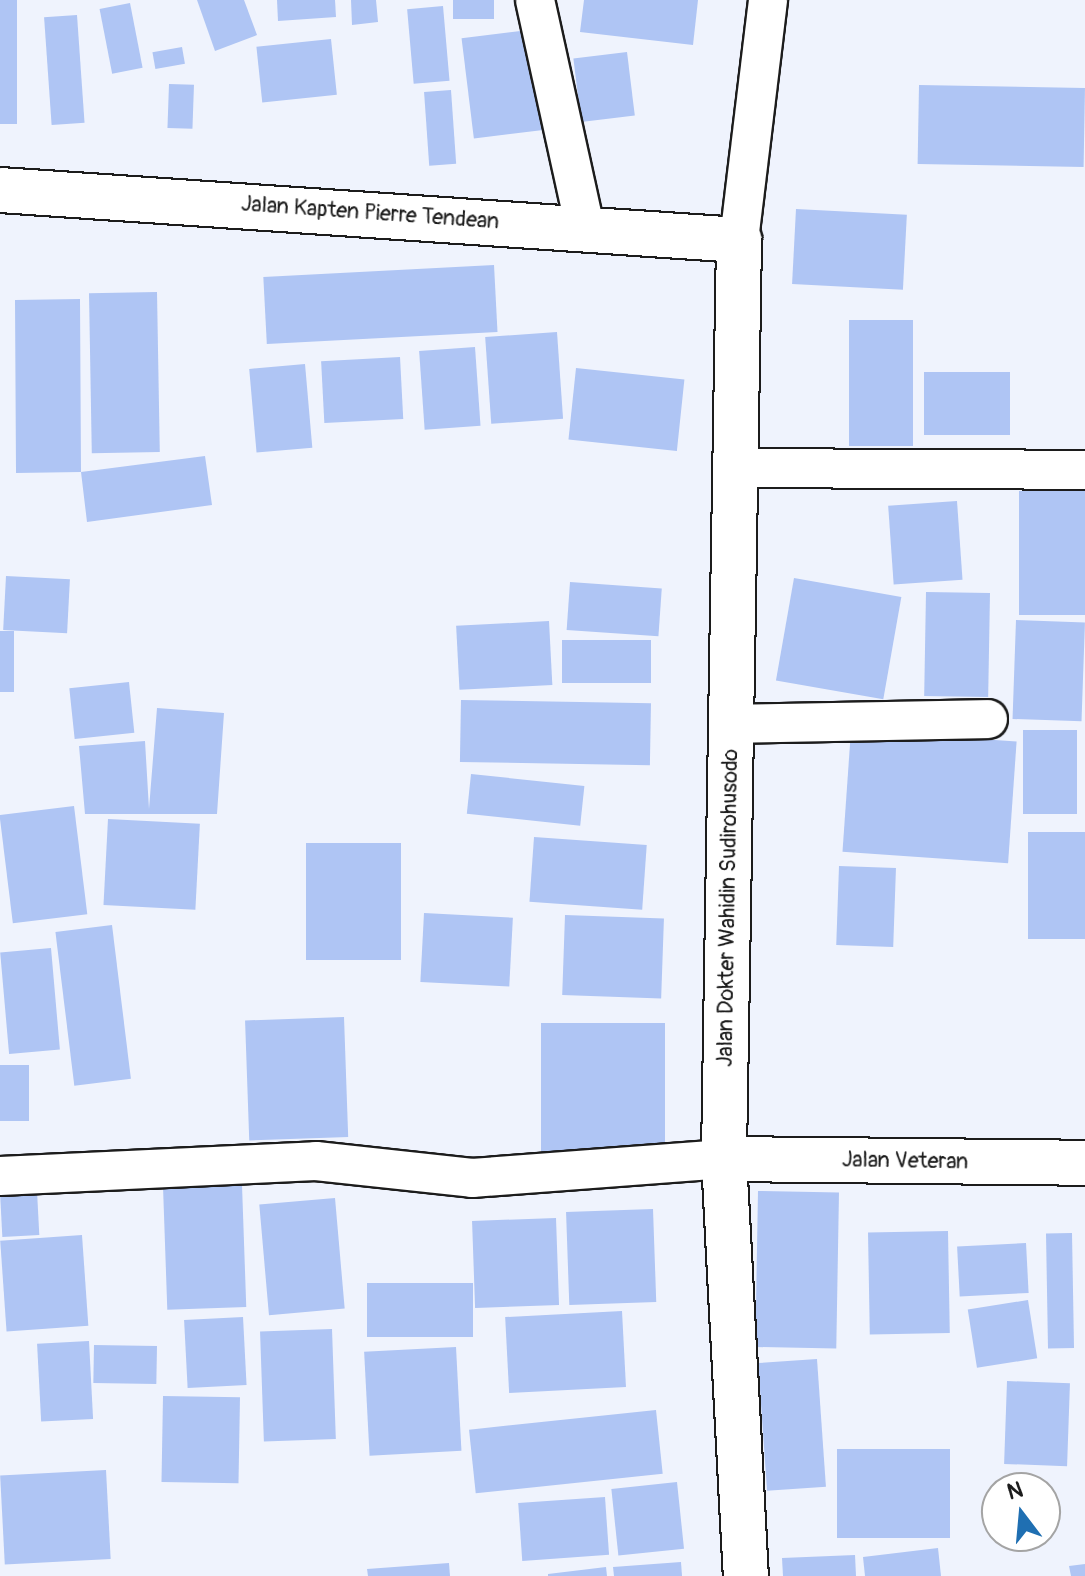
<!DOCTYPE html>
<html>
<head>
<meta charset="utf-8">
<style>
	body { margin:0 }
	#map { position:relative; width:1085px; height:1576px; overflow:hidden; background:#eff3fd; font-family:Pangolin,sans-serif }
	div>[style] { position:absolute }
	.building>* { inset:0; background:#afc5f4; transform-origin:0 0 }
	.roads { filter:drop-shadow(2px 0 #1c1c1c) drop-shadow(-2px 0 #1c1c1c) drop-shadow(0 2px #1c1c1c) drop-shadow(0 -2px #1c1c1c) }
	.minor>* { height:38px; margin:-19px; padding:0 19px; transform-origin:19px; border-radius:19px; background:#fff }
	.tertiary>* { height:44px; margin:-22px; padding:0 22px; transform-origin:22px; border-radius:22px; background:#fff }
	.secondary>* { height:44px; margin:-22px; padding:0 22px; transform-origin:22px; border-radius:22px; background:#fff }
	span { translate:-50% -50%; white-space:nowrap; text-align:center; line-height:1.15; -webkit-text-stroke:7px #fff; paint-order:stroke }
	.street-label { font-size:22px; color:#1c1c1c }
	.north { position:absolute; left:981px; top:1472px; width:80px; height:80px; box-sizing:border-box; background:#fff; border:2px solid #a4a4a4; border-radius:50%; rotate:344deg; font-size:22px; font-weight:700; line-height:32px; text-align:center; color:#1c1c1c }
	.north::after { content:''; display:block; margin:auto; width:28px; height:36px; background:#1f6fb2; clip-path:polygon(50% 0,100% 100%,50% 72%,0 100%) }
</style>
</head>
<body>
<div id="map">
	<div class="building">
		<i style="left:0;top:0;width:17px;height:124px"></i>
		<i style="clip-path:polygon(197px 0,244px 0,257px 35px,215px 51px)"></i>
		<i style="clip-path:polygon(277px 0,335px 0,336px 17px,278px 21px)"></i>
		<i style="clip-path:polygon(351px 0,376px 0,378px 22px,352px 25px)"></i>
		<i style="left:453px;top:0;width:41px;height:19px"></i>
		<i style="clip-path:polygon(584px 0,698px 0,693px 45px,580px 32px)"></i>
		<i style="left:130px;top:3px;width:66px;height:31px;rotate:79deg"></i>
		<i style="left:443px;top:6px;width:75px;height:36px;rotate:85deg"></i>
		<i style="left:77px;top:15px;width:108px;height:33px;rotate:86deg"></i>
		<i style="left:537px;top:29px;width:101px;height:76px;rotate:83deg"></i>
		<i style="left:331px;top:39px;width:56px;height:75px;rotate:84deg"></i>
		<i style="left:182px;top:47px;width:17px;height:30px;rotate:80deg"></i>
		<i style="left:627px;top:52px;width:64px;height:54px;rotate:83deg"></i>
		<i style="left:169px;top:84px;width:25px;height:44px;rotate:2deg"></i>
		<i style="left:919px;top:85px;width:166px;height:79px;rotate:1deg"></i>
		<i style="left:451px;top:90px;width:74px;height:27px;rotate:86deg"></i>
		<i style="left:796px;top:209px;width:111px;height:75px;rotate:3deg"></i>
		<i style="left:494px;top:265px;width:67px;height:231px;rotate:87deg"></i>
		<i style="left:157px;top:292px;width:160px;height:68px;rotate:89deg"></i>
		<i style="clip-path:polygon(80px 299px,81px 472px,205px 456px,212px 505px,87px 522px,81px 472px,16px 473px,15px 300px)"></i>
		<i style="left:849px;top:320px;width:64px;height:126px"></i>
		<i style="left:557px;top:332px;width:87px;height:72px;rotate:86deg"></i>
		<i style="left:475px;top:347px;width:79px;height:56px;rotate:86deg"></i>
		<i style="left:400px;top:357px;width:62px;height:79px;rotate:87deg"></i>
		<i style="left:305px;top:364px;width:84px;height:56px;rotate:85deg"></i>
		<i style="left:576px;top:368px;width:109px;height:72px;rotate:6deg"></i>
		<i style="left:924px;top:372px;width:86px;height:63px"></i>
		<i style="left:1085px;top:491px;width:124px;height:66px;rotate:90deg"></i>
		<i style="left:957px;top:501px;width:79px;height:69px;rotate:86deg"></i>
		<i style="left:6px;top:576px;width:64px;height:54px;rotate:3deg"></i>
		<i style="left:794px;top:578px;width:109px;height:104px;rotate:10deg"></i>
		<i style="left:570px;top:582px;width:92px;height:48px;rotate:4deg"></i>
		<i style="left:926px;top:592px;width:64px;height:104px;rotate:1deg"></i>
		<i style="left:1016px;top:620px;width:69px;height:99px;rotate:2deg"></i>
		<i style="left:549px;top:621px;width:64px;height:93px;rotate:87deg"></i>
		<i style="left:0;top:631px;width:14px;height:61px"></i>
		<i style="left:562px;top:640px;width:89px;height:43px"></i>
		<i style="left:129px;top:682px;width:51px;height:60px;rotate:84deg"></i>
		<i style="left:461px;top:700px;width:190px;height:62px;rotate:1deg"></i>
		<i style="clip-path:polygon(157px 708px,224px 713px,217px 814px,85px 814px,79px 746px,145px 741px,149px 809px)"></i>
		<i style="left:851px;top:730px;width:166px;height:122px;rotate:4deg"></i>
		<i style="left:1077px;top:730px;width:84px;height:54px;rotate:90deg"></i>
		<i style="left:471px;top:774px;width:114px;height:40px;rotate:6deg"></i>
		<i style="left:74px;top:806px;width:109px;height:75px;rotate:83deg"></i>
		<i style="left:108px;top:819px;width:92px;height:86px;rotate:3deg"></i>
		<i style="left:1028px;top:832px;width:57px;height:107px"></i>
		<i style="left:534px;top:837px;width:113px;height:65px;rotate:4deg"></i>
		<i style="left:306px;top:843px;width:95px;height:117px"></i>
		<i style="left:839px;top:866px;width:57px;height:79px;rotate:2deg"></i>
		<i style="left:424px;top:913px;width:89px;height:69px;rotate:3deg"></i>
		<i style="left:565px;top:915px;width:99px;height:80px;rotate:2deg"></i>
		<i style="left:112px;top:925px;width:155px;height:57px;rotate:83deg"></i>
		<i style="left:51px;top:948px;width:102px;height:51px;rotate:85deg"></i>
		<i style="left:344px;top:1017px;width:120px;height:99px;rotate:88deg"></i>
		<i style="left:541px;top:1023px;width:124px;height:129px"></i>
		<i style="left:29px;top:1065px;width:56px;height:29px;rotate:90deg"></i>
		<i style="left:242px;top:1185px;width:122px;height:79px;rotate:88deg"></i>
		<i style="left:37px;top:1191px;width:44px;height:37px;rotate:87deg"></i>
		<i style="left:758px;top:1191px;width:81px;height:156px;rotate:1deg"></i>
		<i style="left:335px;top:1198px;width:111px;height:76px;rotate:85deg"></i>
		<i style="left:653px;top:1209px;width:93px;height:87px;rotate:88deg"></i>
		<i style="left:556px;top:1218px;width:87px;height:84px;rotate:88deg"></i>
		<i style="left:948px;top:1231px;width:102px;height:80px;rotate:89deg"></i>
		<i style="left:1072px;top:1233px;width:115px;height:26px;rotate:89deg"></i>
		<i style="left:82px;top:1235px;width:91px;height:82px;rotate:86deg"></i>
		<i style="left:1026px;top:1243px;width:50px;height:69px;rotate:87deg"></i>
		<i style="left:367px;top:1283px;width:106px;height:54px"></i>
		<i style="left:1028px;top:1300px;width:59px;height:61px;rotate:81deg"></i>
		<i style="left:622px;top:1311px;width:76px;height:117px;rotate:87deg"></i>
		<i style="left:243px;top:1317px;width:68px;height:59px;rotate:87deg"></i>
		<i style="left:332px;top:1329px;width:110px;height:72px;rotate:88deg"></i>
		<i style="left:89px;top:1341px;width:78px;height:52px;rotate:87deg"></i>
		<i style="left:94px;top:1345px;width:63px;height:38px;rotate:1deg"></i>
		<i style="left:456px;top:1347px;width:104px;height:92px;rotate:87deg"></i>
		<i style="left:817px;top:1359px;width:128px;height:59px;rotate:86deg"></i>
		<i style="left:1007px;top:1381px;width:63px;height:83px;rotate:2deg"></i>
		<i style="left:163px;top:1396px;width:77px;height:86px;rotate:1deg"></i>
		<i style="left:656px;top:1410px;width:64px;height:188px;rotate:84deg"></i>
		<i style="left:950px;top:1449px;width:89px;height:113px;rotate:90deg"></i>
		<i style="left:106px;top:1470px;width:89px;height:106px;rotate:87deg"></i>
		<i style="left:677px;top:1482px;width:67px;height:66px;rotate:84deg"></i>
		<i style="left:605px;top:1497px;width:58px;height:87px;rotate:86deg"></i>
		<i style="clip-path:polygon(938px 1548px,941px 1576px,865px 1576px,863px 1557px)"></i>
		<i style="clip-path:polygon(855px 1555px,856px 1576px,783px 1576px,782px 1558px)"></i>
		<i style="clip-path:polygon(681px 1562px,682px 1576px,614px 1576px,613px 1567px)"></i>
		<i style="clip-path:polygon(449px 1563px,450px 1576px,368px 1576px,367px 1569px)"></i>
		<i style="clip-path:polygon(1085px 1564px,1085px 1576px,1071px 1576px,1069px 1566px)"></i>
		<i style="clip-path:polygon(606px 1567px,607px 1576px,548px 1576px,548px 1574px)"></i>
	</div>
	<div class="roads">
		<div class="minor">
			<i style="left:535px;top:0;width:233px;rotate:77.6deg"></i>
			<i style="left:739px;top:240px;width:242px;rotate:-83.1deg"></i>
			<i style="left:736px;top:468px;width:349px;rotate:0.3deg"></i>
			<i style="left:732px;top:724px;width:256px;rotate:-1.1deg"></i>
			<i style="left:0;top:1176px;width:316px;rotate:-2.7deg"></i>
			<i style="left:316px;top:1161px;width:157px;rotate:6.2deg"></i>
			<i style="left:472px;top:1178px;width:253px;rotate:-4.3deg"></i>
		</div>
		<div class="tertiary">
			<i style="left:724px;top:1159px;width:418px;rotate:87deg"></i>
		</div>
		<div class="secondary">
			<i style="left:0;top:190px;width:741px;rotate:3.87deg"></i>
			<i style="left:739px;top:240px;width:919px;rotate:90.94deg"></i>
			<i style="left:724px;top:1159px;width:361px;rotate:0.6deg"></i>
		</div>
	</div>
	<div class="street-label">
		<span style="left:370px;top:213px;rotate:4deg">Jalan Kapten Pierre Tendean</span>
		<span style="left:728px;top:908px;rotate:-89deg">Jalan Dokter Wahidin Sudirohusodo</span>
		<span style="left:905px;top:1161px;rotate:1deg">Jalan Veteran</span>
	</div>
	<div class="north">N</div>
</div>
</body>
</html>
